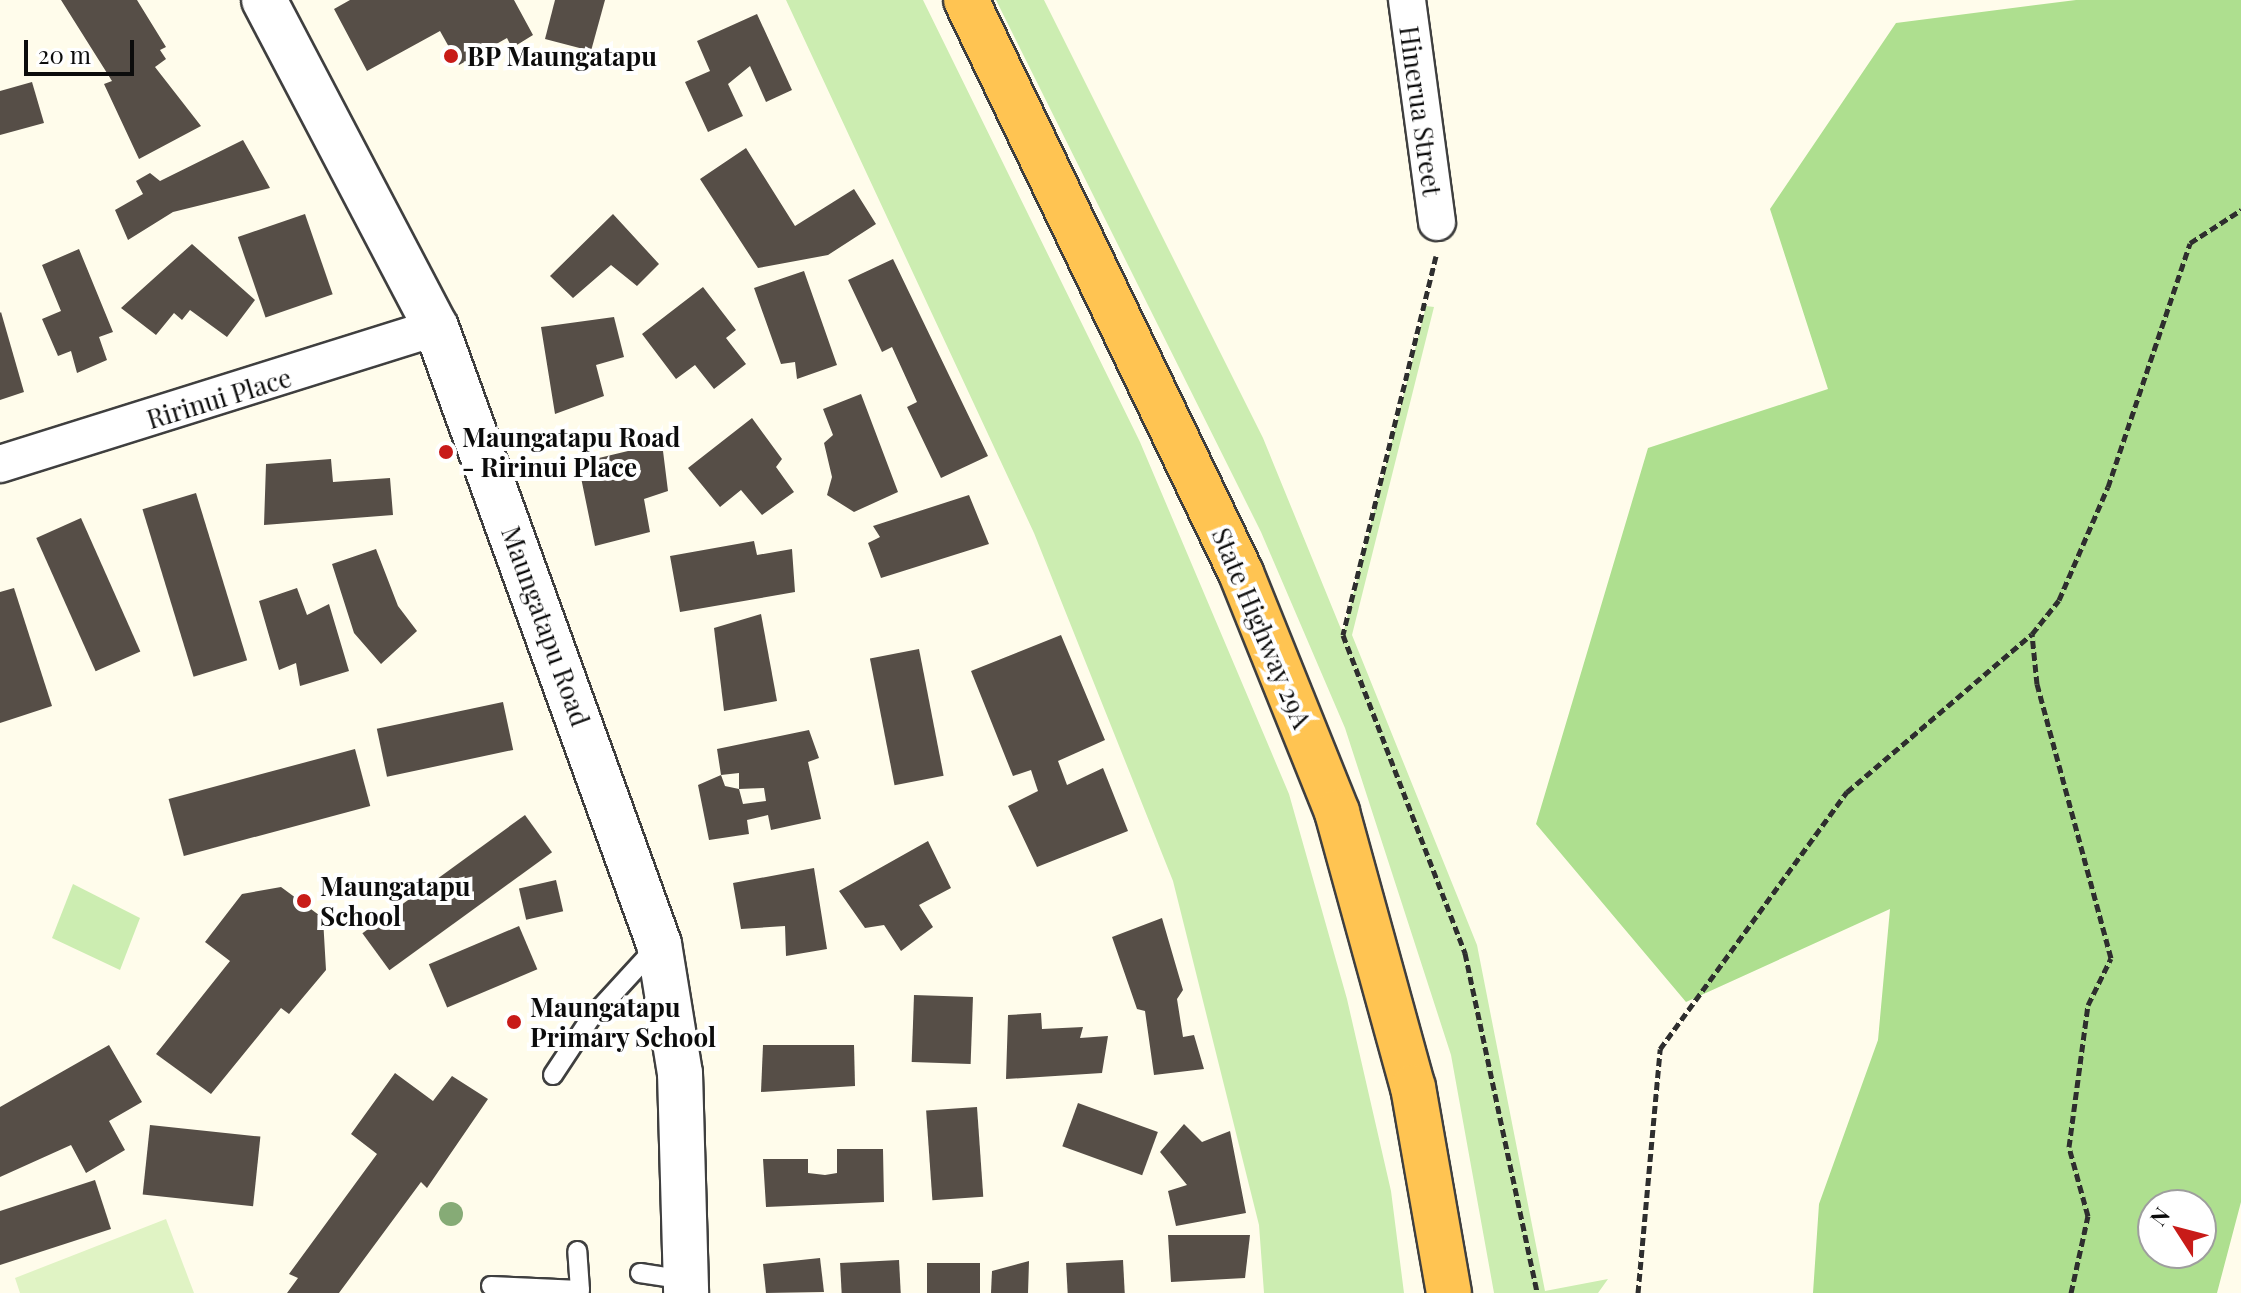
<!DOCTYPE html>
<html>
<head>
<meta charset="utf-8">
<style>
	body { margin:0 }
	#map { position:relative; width:2241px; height:1293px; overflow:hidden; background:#fffceb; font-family:"Playfair Display",serif }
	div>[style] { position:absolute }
	.green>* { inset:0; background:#ccedb1 }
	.forest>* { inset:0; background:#aedf8f }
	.pitch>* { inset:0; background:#e0f3c4 }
	.building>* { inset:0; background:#564e47; transform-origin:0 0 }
	.path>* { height:5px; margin-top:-2.5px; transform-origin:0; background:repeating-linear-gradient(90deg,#2e2e2e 0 8px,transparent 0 12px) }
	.roads { filter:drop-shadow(2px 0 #3f3f3f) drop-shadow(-2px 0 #3f3f3f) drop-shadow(0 2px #3f3f3f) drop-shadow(0 -2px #3f3f3f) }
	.service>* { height:18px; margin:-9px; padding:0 9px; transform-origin:9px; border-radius:9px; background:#fff }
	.minor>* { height:36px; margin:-18px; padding:0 18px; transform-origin:18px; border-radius:18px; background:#fff }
	.tertiary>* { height:44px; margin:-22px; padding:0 22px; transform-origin:22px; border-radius:22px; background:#fff }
	.trunk>* { height:44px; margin:-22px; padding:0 22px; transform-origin:22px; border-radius:22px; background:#ffc452 }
	.trees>* { width:24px; height:24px; margin:-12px; border-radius:50%; background:#86ab76 }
	.dots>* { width:22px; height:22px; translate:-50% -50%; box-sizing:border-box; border:4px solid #fff; border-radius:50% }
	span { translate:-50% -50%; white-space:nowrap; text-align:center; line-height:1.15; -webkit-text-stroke:8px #fff; paint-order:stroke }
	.poi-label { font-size:26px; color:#0c0c0c; font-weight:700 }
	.left { translate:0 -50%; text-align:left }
	.street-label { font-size:26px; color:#0c0c0c }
	.north { position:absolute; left:2137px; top:1189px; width:80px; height:80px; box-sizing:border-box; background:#fff; border:2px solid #9e9e9e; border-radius:50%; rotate:306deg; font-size:22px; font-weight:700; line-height:32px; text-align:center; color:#0c0c0c }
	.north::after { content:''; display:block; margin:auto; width:28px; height:36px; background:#c81b18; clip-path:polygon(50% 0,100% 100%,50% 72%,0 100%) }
	.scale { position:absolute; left:24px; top:40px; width:110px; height:36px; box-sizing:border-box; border:4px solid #0c0c0c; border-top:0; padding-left:10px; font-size:24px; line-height:28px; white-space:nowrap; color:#0c0c0c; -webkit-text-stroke:6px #fff; paint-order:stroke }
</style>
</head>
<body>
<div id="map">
	<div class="green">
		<i style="clip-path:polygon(786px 0,923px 0,1140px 442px,1289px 794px,1347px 999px,1391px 1191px,1404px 1293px,1264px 1293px,1259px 1225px,1173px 881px,1034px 533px)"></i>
		<i style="clip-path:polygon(996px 0,1044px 0,1263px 438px,1343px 634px,1426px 306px,1434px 307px,1352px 635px,1477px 945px,1545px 1291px,1608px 1279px,1598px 1293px,1494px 1293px,1451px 1055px,1345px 728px,1261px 532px)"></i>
		<i style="clip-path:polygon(73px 884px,140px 918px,120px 970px,52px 938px)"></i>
	</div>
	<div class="forest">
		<i style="clip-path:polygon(evenodd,2076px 0,2241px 0,2241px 1202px,2217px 1293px,1813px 1293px,1819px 1204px,1878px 1040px,1890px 909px,1686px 1002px,1536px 824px,1648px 448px,1828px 389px,1770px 209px,1896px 23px,2076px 0,2153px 1205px,2201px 1205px,2201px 1253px,2153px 1253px,2153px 1205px)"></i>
	</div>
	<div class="pitch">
		<i style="clip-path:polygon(166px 1219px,194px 1293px,20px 1293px,15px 1278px)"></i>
	</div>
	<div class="building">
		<i style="clip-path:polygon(61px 0,137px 0,166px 47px,160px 50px,166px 59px,155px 67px,201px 126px,139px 159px,104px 84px,112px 81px)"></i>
		<i style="clip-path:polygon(350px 0,514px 0,533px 35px,512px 48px,507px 38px,459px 65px,440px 31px,367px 71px,334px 9px)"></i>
		<i style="clip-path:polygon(555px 0,605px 0,591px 51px,545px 39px)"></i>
		<i style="clip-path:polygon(757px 14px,792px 90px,766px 102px,750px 66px,728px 84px,743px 116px,708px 132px,685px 82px,710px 71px,697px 41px)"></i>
		<i style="clip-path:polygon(32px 82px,44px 123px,0 135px,0 91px)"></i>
		<i style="clip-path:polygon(243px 140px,270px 188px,173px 212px,128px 240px,115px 210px,143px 194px,136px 181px,150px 173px,160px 181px)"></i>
		<i style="clip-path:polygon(746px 148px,795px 226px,854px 189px,876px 224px,828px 255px,758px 268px,700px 179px)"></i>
		<i style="left:305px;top:214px;width:85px;height:71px;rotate:71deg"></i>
		<i style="clip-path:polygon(613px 214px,659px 264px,637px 286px,611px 265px,573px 298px,550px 276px)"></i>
		<i style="clip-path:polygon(192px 244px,255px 300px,227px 337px,190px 310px,182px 320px,174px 313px,156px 335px,121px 308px)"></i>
		<i style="clip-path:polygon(79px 249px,113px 332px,99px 337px,107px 360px,77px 373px,71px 351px,58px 356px,42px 319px,61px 311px,42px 265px)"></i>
		<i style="clip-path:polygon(893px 259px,988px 456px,941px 478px,907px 407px,917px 402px,892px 347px,882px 352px,848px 280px)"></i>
		<i style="clip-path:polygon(804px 271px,837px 365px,797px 379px,795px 362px,781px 364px,754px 288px)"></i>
		<i style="clip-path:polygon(703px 287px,736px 330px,726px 338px,746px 364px,714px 389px,695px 365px,676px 379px,642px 334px)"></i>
		<i style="clip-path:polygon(1px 312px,24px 392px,0 400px,0 313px)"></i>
		<i style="clip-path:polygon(614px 317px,624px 357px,596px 365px,604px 396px,555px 414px,541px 327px)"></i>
		<i style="clip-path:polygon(861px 394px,898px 492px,854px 512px,827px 495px,832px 477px,824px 443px,833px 435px,823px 409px)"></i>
		<i style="clip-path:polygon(752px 418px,782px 459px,776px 467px,794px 492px,762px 515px,741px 490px,720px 507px,688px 468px)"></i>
		<i style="clip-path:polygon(628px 451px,663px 451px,668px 491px,644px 499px,650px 532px,595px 546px,578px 463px)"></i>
		<i style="clip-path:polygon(331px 459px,333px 482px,390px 478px,393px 515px,264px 525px,266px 464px)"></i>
		<i style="left:196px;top:493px;width:175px;height:56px;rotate:73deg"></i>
		<i style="clip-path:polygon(969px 495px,989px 544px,881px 578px,868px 543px,880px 537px,873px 526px)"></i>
		<i style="left:81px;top:518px;width:146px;height:49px;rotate:66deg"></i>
		<i style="clip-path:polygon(754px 541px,757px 555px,792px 549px,795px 592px,680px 612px,670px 556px)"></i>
		<i style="clip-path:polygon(376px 549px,398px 606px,417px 631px,381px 664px,354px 633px,332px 564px)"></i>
		<i style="clip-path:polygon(14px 588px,52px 706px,0 723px,0 592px)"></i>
		<i style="clip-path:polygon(297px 588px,307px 615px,329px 604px,349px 671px,300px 686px,296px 663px,279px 670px,259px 601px)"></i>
		<i style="clip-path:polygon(761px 614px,777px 701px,724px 711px,714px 628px)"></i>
		<i style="clip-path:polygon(1061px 635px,1105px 740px,1058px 761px,1067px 785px,1103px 768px,1128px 831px,1037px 867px,1008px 806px,1038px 791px,1031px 770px,1013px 776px,971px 671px)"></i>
		<i style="left:919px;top:649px;width:129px;height:50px;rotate:79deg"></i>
		<i style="left:503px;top:702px;width:49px;height:129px;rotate:78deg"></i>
		<i style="clip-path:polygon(809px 730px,819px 758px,808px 762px,821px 819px,771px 830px,768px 815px,747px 820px,749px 834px,709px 840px,698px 785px,721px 775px,725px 786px,739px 789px,743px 804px,766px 801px,764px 788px,739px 789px,739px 773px,721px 775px,717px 749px)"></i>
		<i style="left:355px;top:749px;width:59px;height:193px;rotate:75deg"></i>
		<i style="left:525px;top:815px;width:46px;height:201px;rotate:54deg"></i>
		<i style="clip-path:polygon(928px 841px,951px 888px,919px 905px,933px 927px,901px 951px,884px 925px,865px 928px,839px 891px)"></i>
		<i style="clip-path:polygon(814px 868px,827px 949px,786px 956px,785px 926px,741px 929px,733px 883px)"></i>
		<i style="left:556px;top:880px;width:32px;height:38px;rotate:77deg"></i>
		<i style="clip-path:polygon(281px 887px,323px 918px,326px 970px,289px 1014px,281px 1008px,211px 1094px,156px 1054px,230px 961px,205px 942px,242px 894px)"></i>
		<i style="clip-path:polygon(1162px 918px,1183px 990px,1177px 999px,1183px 1037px,1194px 1035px,1204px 1069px,1154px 1075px,1145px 1011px,1137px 1009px,1112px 937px)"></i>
		<i style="left:519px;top:926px;width:47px;height:98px;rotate:67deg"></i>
		<i style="left:914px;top:995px;width:59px;height:67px;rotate:2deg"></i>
		<i style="clip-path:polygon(1041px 1013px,1042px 1029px,1083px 1027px,1080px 1038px,1108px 1036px,1102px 1073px,1006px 1079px,1008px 1015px)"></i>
		<i style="clip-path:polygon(109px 1045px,142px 1102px,109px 1121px,125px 1150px,86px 1173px,71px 1145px,0 1177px,0 1107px)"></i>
		<i style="clip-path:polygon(763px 1045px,854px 1045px,855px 1086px,761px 1092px)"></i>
		<i style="clip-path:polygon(395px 1073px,433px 1101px,452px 1076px,488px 1099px,427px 1188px,421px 1182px,339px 1293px,287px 1293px,298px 1278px,289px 1274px,377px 1154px,351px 1134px)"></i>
		<i style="left:1078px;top:1103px;width:85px;height:46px;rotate:20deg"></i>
		<i style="left:977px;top:1107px;width:90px;height:51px;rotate:86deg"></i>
		<i style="clip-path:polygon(1184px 1124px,1202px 1142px,1230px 1131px,1246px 1213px,1176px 1226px,1168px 1191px,1187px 1185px,1160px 1152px)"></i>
		<i style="left:150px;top:1125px;width:111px;height:70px;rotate:6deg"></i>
		<i style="clip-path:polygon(837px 1149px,883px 1149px,884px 1202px,766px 1207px,763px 1159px,808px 1159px,808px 1173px,825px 1175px,837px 1173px)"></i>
		<i style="clip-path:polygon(95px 1180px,111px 1229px,0 1265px,0 1211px)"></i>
		<i style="clip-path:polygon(1168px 1235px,1250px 1235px,1245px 1278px,1171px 1282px)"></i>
		<i style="clip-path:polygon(820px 1258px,824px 1292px,766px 1293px,763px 1264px)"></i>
		<i style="left:899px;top:1260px;width:33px;height:59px;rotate:87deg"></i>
		<i style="left:1123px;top:1260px;width:33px;height:57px;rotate:87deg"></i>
		<i style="clip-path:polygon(1029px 1261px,1028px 1293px,991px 1293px,992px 1271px)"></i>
		<i style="left:980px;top:1263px;width:30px;height:53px;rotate:90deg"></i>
	</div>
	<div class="path">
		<i style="left:1436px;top:256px;width:390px;rotate:103.8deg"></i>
		<i style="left:1343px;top:635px;width:341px;rotate:69deg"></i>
		<i style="left:1465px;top:953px;width:348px;rotate:78deg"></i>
		<i style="left:1638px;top:1293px;width:245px;rotate:-84.8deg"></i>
		<i style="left:1660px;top:1049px;width:318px;rotate:-54deg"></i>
		<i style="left:1847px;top:792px;width:243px;rotate:-40.5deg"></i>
		<i style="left:2071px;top:1293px;width:79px;rotate:-77.6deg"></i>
		<i style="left:2088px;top:1216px;width:72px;rotate:-105.4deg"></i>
		<i style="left:2069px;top:1147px;width:143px;rotate:-82.4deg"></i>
		<i style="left:2088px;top:1005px;width:52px;rotate:-63.9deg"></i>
		<i style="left:2111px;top:958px;width:284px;rotate:-105.1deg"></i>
		<i style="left:2037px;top:684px;width:50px;rotate:-95.7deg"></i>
		<i style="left:2032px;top:634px;width:43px;rotate:-51.5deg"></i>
		<i style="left:2059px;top:600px;width:123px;rotate:-66.6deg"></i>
		<i style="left:2108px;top:487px;width:257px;rotate:-71.4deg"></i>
		<i style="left:2190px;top:243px;width:61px;rotate:-32.9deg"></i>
	</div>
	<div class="roads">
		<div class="service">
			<i style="left:553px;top:1075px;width:67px;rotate:-56.5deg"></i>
			<i style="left:590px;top:1019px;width:99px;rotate:-47.5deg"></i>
			<i style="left:640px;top:1273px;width:47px;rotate:8.7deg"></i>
			<i style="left:491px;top:1286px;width:89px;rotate:2.6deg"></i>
			<i style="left:580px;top:1290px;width:39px;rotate:-94deg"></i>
		</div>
		<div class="minor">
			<i style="left:1407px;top:0;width:224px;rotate:82.3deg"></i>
			<i style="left:0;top:464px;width:457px;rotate:-17.4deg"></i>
		</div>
		<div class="tertiary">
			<i style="left:264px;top:0;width:369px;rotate:62.3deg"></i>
			<i style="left:436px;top:327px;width:656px;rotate:70.13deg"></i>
			<i style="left:659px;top:944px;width:131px;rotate:80.8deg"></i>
			<i style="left:680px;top:1073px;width:220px;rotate:88.4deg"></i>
		</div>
		<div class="trunk">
			<i style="left:966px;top:0;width:636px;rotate:64.36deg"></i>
			<i style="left:1241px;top:573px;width:258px;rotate:68.1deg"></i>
			<i style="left:1337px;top:812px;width:285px;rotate:74.6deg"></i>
			<i style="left:1413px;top:1087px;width:209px;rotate:80.1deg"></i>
		</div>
	</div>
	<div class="trees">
		<i style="left:451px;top:1214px"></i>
	</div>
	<div class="dots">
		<i style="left:451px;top:56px;background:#c81b18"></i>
		<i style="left:446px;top:452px;background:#c81b18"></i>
		<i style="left:304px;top:901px;background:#c81b18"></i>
		<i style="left:514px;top:1022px;background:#c81b18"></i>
	</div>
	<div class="poi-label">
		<span class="left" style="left:467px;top:56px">BP Maungatapu</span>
		<span class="left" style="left:462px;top:452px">Maungatapu Road<br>- Ririnui Place</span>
		<span class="left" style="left:320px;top:901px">Maungatapu<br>School</span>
		<span class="left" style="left:530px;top:1022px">Maungatapu<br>Primary School</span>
	</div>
	<div class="street-label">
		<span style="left:1421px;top:111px;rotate:82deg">Hinerua Street</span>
		<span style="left:219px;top:398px;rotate:-17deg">Ririnui Place</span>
		<span style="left:546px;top:626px;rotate:70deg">Maungatapu Road</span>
		<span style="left:1262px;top:628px;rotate:67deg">State Highway 29A</span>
	</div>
	<div class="north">N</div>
	<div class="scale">20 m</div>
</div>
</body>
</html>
